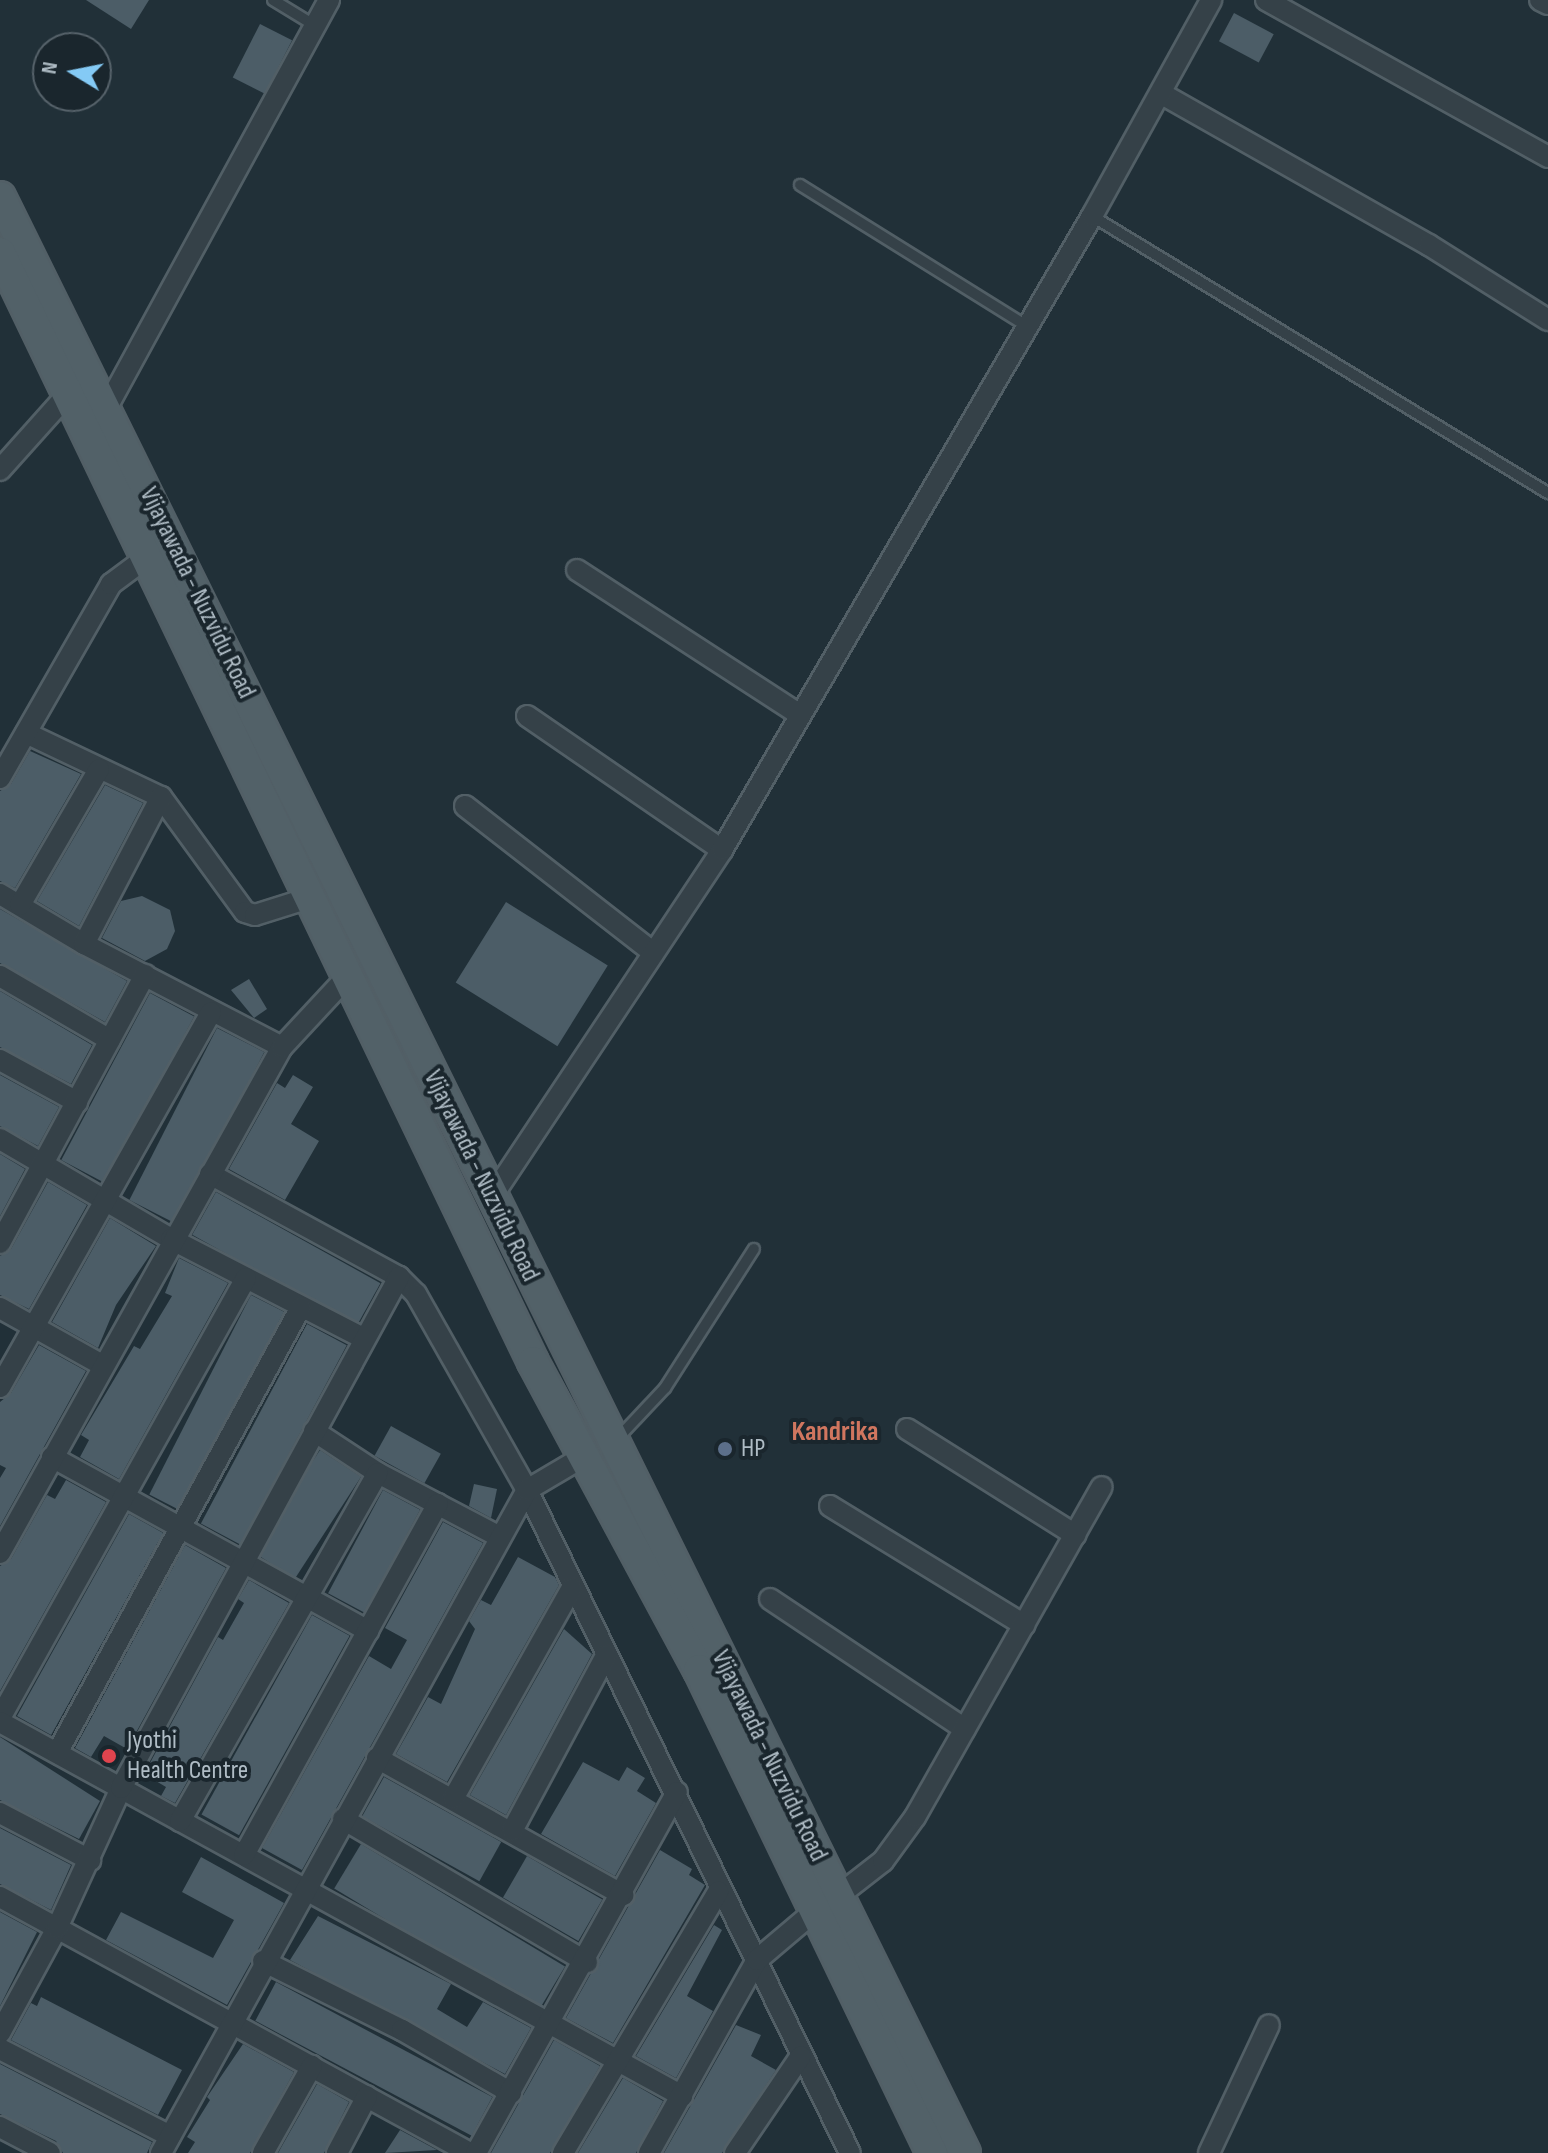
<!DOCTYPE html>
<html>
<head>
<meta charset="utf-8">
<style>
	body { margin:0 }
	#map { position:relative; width:1548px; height:2153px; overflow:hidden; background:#213038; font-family:"Sofia Sans Condensed",sans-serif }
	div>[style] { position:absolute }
	.building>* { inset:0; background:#4c5d67; transform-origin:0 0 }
	.roads { filter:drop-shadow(2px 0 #525f66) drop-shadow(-2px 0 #525f66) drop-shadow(0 2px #525f66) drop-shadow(0 -2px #525f66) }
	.lane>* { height:10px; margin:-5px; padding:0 5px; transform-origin:5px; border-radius:5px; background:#354148 }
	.street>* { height:20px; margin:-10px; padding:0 10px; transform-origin:10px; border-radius:10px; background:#354148 }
	.primary>* { height:30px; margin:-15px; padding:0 15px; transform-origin:15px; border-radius:15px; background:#526168 }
	.dots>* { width:22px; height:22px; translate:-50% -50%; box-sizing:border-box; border:4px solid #1a262d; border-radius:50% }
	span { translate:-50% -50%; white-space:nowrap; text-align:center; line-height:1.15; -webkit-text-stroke:8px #1a262d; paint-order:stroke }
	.street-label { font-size:26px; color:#afbcc5 }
	.poi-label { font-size:26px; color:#afbcc5 }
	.left { translate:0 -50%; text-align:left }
	.neighbourhood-label { font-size:28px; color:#d0765f; font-weight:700 }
	.north { position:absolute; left:32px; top:32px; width:80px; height:80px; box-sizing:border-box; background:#1a262d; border:2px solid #56626a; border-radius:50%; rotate:280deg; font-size:22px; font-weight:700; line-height:32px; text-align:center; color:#afbcc5 }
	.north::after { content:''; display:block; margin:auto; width:28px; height:36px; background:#84caf5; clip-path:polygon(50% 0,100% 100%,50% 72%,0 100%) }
</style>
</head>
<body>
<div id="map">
	<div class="building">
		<i style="clip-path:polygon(86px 0,149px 0,131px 29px)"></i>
		<i style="left:1234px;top:13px;width:45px;height:32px;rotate:28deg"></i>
		<i style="left:260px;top:24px;width:36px;height:60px;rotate:27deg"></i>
		<i style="clip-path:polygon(30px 751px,81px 774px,15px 888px,0 881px,0 791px,11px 784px)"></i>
		<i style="clip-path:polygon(105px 785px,143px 803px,79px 926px,37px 901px)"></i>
		<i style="clip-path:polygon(142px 896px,170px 910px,175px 931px,167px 949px,145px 961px,102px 938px,121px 901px)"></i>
		<i style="left:506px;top:902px;width:120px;height:95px;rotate:32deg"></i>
		<i style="clip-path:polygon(0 909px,127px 981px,105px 1022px,0 963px)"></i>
		<i style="clip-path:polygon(249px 979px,267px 1009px,254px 1018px,231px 990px)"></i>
		<i style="clip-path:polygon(0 991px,92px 1045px,71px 1084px,0 1047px)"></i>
		<i style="left:150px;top:993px;width:50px;height:189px;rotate:28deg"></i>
		<i style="left:217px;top:1028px;width:53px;height:193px;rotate:27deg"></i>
		<i style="clip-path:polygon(0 1075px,59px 1107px,38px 1146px,0 1126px)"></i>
		<i style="clip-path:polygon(293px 1075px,313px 1087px,291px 1124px,319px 1141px,285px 1200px,229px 1169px,277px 1083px,285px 1088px)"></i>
		<i style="clip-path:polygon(0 1154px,25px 1169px,0 1216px)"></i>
		<i style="clip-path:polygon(48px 1182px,87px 1205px,29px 1309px,0 1295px,0 1256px,11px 1249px)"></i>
		<i style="left:216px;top:1192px;width:188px;height:49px;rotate:29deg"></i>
		<i style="clip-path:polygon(110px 1218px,156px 1246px,116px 1305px,98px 1348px,52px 1322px)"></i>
		<i style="clip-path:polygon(179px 1258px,228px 1283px,119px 1479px,80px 1457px,89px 1440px,81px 1435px,134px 1346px,140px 1349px,172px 1296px,165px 1293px)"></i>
		<i style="left:251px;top:1295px;width:37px;height:224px;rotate:27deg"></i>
		<i style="left:307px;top:1324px;width:45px;height:226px;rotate:28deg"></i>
		<i style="clip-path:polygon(39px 1345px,86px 1371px,0 1526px,0 1478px,6px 1468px,0 1465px,0 1402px,11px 1393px)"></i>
		<i style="left:391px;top:1426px;width:57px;height:34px;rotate:29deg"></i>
		<i style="left:320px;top:1450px;width:49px;height:122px;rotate:33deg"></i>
		<i style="clip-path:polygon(66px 1480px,106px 1502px,0 1691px,0 1566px,11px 1559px,47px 1495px,55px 1499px)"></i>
		<i style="clip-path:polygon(474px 1484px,497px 1489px,491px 1518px,469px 1506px)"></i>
		<i style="left:383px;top:1490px;width:42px;height:117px;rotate:28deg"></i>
		<i style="left:129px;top:1514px;width:39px;height:231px;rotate:29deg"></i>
		<i style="clip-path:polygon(443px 1522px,483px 1543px,302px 1870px,262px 1848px,369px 1656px,391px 1669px,407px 1640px,385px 1628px)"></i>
		<i style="clip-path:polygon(185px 1545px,226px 1568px,127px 1749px,104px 1736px,91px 1757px,75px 1748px)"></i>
		<i style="clip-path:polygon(518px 1557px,555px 1577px,559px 1585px,447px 1782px,396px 1754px,428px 1697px,441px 1704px,475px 1629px,469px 1621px,481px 1600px,491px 1605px)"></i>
		<i style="clip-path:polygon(249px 1580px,289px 1603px,175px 1803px,161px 1796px,166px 1787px,144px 1774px,218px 1637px,223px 1640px,244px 1603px,238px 1599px)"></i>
		<i style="left:312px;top:1615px;width:43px;height:228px;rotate:29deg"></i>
		<i style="clip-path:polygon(564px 1629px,592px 1654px,506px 1815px,470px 1795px)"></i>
		<i style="clip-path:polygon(0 1737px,100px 1801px,79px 1839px,0 1800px)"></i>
		<i style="clip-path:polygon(583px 1762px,619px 1781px,627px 1767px,645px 1778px,637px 1791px,656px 1803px,615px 1876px,541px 1834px)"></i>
		<i style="left:384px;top:1777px;width:134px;height:45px;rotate:29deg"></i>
		<i style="clip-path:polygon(0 1828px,71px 1865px,51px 1910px,0 1884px)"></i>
		<i style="left:361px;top:1844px;width:238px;height:52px;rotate:31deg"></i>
		<i style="clip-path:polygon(660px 1850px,692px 1869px,689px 1875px,705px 1885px,613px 2043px,566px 2018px)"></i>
		<i style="left:527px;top:1856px;width:87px;height:48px;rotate:30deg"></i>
		<i style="clip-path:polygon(201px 1857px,284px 1903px,227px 2005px,106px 1940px,121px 1912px,213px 1958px,234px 1920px,182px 1892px)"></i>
		<i style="clip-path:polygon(0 1912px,37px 1932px,0 2006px)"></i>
		<i style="clip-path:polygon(318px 1916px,451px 1984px,437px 2009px,467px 2027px,483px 2002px,531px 2028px,505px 2074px,290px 1960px)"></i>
		<i style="clip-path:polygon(714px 1925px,722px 1930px,687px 1996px,713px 2011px,676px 2078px,636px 2056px)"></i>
		<i style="left:276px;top:1982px;width:245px;height:44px;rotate:28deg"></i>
		<i style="clip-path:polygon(41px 1997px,182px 2070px,158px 2115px,11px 2040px,31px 2003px,37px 2006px)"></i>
		<i style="clip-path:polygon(736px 2025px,761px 2035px,751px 2056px,776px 2070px,722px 2153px,664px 2153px)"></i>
		<i style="clip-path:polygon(554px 2040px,600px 2066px,550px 2153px,491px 2153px)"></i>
		<i style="clip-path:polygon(243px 2044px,294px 2072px,250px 2153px,188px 2153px,195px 2142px,187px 2137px,210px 2100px,207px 2097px)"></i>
		<i style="clip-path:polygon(0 2064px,152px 2142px,147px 2153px,63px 2153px,56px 2141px,0 2114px)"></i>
		<i style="clip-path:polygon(623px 2078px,663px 2101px,636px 2153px,578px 2153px)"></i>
		<i style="clip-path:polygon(317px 2084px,349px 2102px,324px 2153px,278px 2153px)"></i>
		<i style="clip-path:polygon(400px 2130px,437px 2150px,385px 2153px)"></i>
	</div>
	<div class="roads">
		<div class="lane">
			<i style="left:273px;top:0;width:48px;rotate:31.4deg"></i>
			<i style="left:800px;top:185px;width:269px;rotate:31.9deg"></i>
			<i style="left:1092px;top:216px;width:534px;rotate:31.28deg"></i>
			<i style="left:618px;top:1438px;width:69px;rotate:-46.8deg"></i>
			<i style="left:665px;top:1388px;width:165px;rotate:-57.4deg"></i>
		</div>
		<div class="street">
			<i style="left:1266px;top:0;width:323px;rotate:29.1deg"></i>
			<i style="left:1540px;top:0;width:9px;rotate:27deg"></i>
			<i style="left:1162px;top:94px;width:307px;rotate:29.5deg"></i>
			<i style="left:1429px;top:245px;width:141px;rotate:32.2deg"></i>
			<i style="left:106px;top:409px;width:466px;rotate:-61.4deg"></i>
			<i style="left:0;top:470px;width:101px;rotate:-48.2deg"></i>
			<i style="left:577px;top:570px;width:266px;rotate:33deg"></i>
			<i style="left:527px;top:716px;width:237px;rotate:34.5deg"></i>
			<i style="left:26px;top:733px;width:149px;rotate:25.4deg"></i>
			<i style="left:161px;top:797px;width:142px;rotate:53.9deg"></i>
			<i style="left:245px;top:912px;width:10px;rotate:17deg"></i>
			<i style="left:255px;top:915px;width:60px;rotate:-17.5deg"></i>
			<i style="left:0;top:778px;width:224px;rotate:-60.2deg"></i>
			<i style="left:111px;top:584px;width:44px;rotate:-36.6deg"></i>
			<i style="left:465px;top:806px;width:239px;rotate:37.9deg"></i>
			<i style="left:0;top:894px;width:98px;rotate:30.8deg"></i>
			<i style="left:84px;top:944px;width:223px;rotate:27.5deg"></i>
			<i style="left:20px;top:905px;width:157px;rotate:-59.8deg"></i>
			<i style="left:84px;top:944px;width:166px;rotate:-62.4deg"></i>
			<i style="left:0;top:976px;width:127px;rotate:30.2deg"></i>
			<i style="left:0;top:1060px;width:88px;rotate:28.6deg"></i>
			<i style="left:0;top:1139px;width:198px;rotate:30.3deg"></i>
			<i style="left:171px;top:1239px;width:218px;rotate:27.3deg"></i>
			<i style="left:210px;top:1174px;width:215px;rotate:28.6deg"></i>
			<i style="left:399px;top:1277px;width:24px;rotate:45deg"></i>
			<i style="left:416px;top:1294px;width:225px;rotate:60.5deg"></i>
			<i style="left:527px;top:1490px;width:737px;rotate:64.03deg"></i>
			<i style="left:491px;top:1198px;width:418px;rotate:-56.4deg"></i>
			<i style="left:722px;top:850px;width:734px;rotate:-59.73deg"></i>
			<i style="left:1092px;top:216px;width:247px;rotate:-61.1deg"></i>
			<i style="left:0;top:1243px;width:305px;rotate:-61.6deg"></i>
			<i style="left:0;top:1308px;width:117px;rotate:29.2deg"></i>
			<i style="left:0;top:1387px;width:430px;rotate:-60.6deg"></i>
			<i style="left:907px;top:1429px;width:199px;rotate:32.2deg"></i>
			<i style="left:314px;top:1431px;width:77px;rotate:33.3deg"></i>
			<i style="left:378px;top:1473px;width:138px;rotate:27.7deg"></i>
			<i style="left:52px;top:1457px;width:361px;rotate:28.8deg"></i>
			<i style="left:830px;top:1506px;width:228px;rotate:31.5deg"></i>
			<i style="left:0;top:1553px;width:579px;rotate:-60.87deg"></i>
			<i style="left:282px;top:1047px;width:98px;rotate:-47.1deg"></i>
			<i style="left:770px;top:1599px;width:234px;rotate:33.7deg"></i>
			<i style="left:0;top:1718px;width:504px;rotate:-60.79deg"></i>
			<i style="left:0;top:1722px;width:778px;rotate:28.74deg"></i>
			<i style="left:57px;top:1753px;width:508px;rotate:-61.32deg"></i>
			<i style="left:377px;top:1758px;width:282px;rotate:29.1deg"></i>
			<i style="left:453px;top:1799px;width:242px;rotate:-60.6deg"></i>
			<i style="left:0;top:1813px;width:102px;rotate:27.6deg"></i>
			<i style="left:343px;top:1819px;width:283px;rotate:30.4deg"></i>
			<i style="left:180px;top:1821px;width:400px;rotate:-60.4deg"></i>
			<i style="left:512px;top:1831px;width:199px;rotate:-61.8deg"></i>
			<i style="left:244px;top:1855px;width:401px;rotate:-61.1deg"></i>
			<i style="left:838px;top:1896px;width:57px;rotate:-37.9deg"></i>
			<i style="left:883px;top:1861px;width:54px;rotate:-54deg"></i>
			<i style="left:915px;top:1817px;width:379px;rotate:-60.5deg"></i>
			<i style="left:0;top:1897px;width:535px;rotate:28.58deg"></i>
			<i style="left:263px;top:1961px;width:155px;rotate:26.4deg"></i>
			<i style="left:402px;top:2030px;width:126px;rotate:30deg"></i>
			<i style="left:0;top:2033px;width:119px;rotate:-61.5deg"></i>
			<i style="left:57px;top:1928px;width:154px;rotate:-65.4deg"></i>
			<i style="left:121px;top:1788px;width:582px;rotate:-61.45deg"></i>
			<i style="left:0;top:2049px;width:191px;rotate:27.1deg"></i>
			<i style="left:0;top:2127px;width:56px;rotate:27.5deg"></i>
			<i style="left:161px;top:2153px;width:757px;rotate:-61.1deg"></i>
			<i style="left:527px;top:1490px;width:65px;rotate:-30.5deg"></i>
			<i style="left:263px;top:2153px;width:100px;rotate:-60.6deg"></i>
			<i style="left:337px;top:2153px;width:64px;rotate:-62.2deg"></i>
			<i style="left:476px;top:2153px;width:413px;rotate:-60.9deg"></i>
			<i style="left:563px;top:2153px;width:304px;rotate:-59.3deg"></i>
			<i style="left:649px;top:2153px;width:221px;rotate:-60.8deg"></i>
			<i style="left:757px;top:1960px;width:76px;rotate:-40.2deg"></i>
			<i style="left:735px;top:2153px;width:117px;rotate:-55.8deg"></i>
			<i style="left:1209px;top:2153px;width:141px;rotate:-64.9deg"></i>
		</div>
		<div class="primary">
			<i style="left:0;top:197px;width:2181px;rotate:63.74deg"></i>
			<i style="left:0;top:253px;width:1230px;rotate:64.33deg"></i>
			<i style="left:533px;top:1362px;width:350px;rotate:61.7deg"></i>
			<i style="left:699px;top:1670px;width:536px;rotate:64.25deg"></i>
		</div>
	</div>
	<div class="dots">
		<i style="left:725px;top:1449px;background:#5c6f8a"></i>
		<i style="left:109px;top:1756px;background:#e0444e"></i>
	</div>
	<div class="street-label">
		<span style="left:197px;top:593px;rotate:64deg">Vijayawada - Nuzvidu Road</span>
		<span style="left:481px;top:1176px;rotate:64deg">Vijayawada - Nuzvidu Road</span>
		<span style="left:769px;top:1756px;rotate:64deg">Vijayawada - Nuzvidu Road</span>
	</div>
	<div class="poi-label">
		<span class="left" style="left:741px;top:1449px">HP</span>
		<span class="left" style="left:127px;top:1756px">Jyothi<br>Health Centre</span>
	</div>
	<div class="neighbourhood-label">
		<span style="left:835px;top:1432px">Kandrika</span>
	</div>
	<div class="north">N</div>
</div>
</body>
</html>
